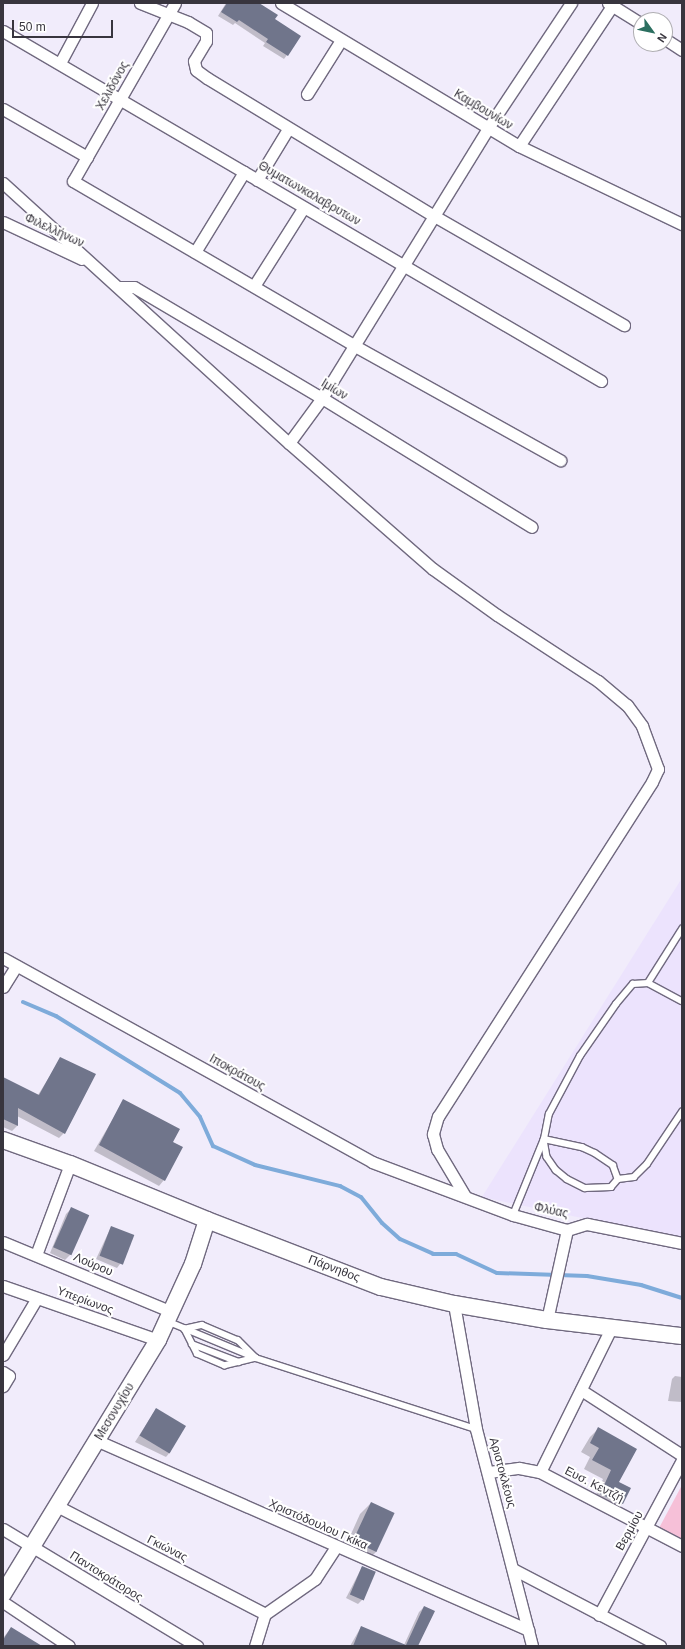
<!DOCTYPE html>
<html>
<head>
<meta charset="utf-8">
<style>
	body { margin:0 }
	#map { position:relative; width:685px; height:1649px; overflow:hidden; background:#f1ecfb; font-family:Arial,sans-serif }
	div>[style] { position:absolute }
	.built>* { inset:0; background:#ece3fd }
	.green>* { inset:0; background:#f6c0d8 }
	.shadow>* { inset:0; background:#0003 }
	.stream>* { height:4px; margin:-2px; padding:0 2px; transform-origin:2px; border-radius:2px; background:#7eabda }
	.building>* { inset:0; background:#70758b; transform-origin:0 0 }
	.roads { filter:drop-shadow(1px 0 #70697f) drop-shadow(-1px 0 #70697f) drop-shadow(0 1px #70697f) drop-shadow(0 -1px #70697f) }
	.lane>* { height:5.5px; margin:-2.75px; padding:0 2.75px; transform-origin:2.75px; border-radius:2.75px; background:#fff }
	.street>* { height:11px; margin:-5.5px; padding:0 5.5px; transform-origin:5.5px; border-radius:5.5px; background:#fff }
	.secondary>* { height:16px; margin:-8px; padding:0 8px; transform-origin:8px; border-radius:8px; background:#fff }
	span { translate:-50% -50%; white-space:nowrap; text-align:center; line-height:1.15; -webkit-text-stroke:4px #fff; paint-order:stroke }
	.street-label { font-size:12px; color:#38353e }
	.frame { position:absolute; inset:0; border:4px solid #38353e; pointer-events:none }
	.north { position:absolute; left:633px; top:12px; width:40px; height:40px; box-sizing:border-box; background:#fff; border:1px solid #afaeb2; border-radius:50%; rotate:123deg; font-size:11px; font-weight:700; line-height:16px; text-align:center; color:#38353e }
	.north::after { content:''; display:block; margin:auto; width:14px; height:18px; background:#2c6f60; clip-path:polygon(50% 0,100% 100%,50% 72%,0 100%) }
	.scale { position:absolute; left:12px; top:20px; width:101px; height:18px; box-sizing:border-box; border:2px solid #38353e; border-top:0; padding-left:5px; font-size:12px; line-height:14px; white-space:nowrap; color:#38353e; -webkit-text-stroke:3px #fff; paint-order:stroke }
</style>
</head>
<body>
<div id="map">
	<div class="built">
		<i style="clip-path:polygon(682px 878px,682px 1239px,482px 1197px)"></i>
	</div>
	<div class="green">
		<i style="clip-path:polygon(682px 1485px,682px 1542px,658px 1530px)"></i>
	</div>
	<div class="shadow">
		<i style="clip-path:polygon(226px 3px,256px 3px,274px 19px,287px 55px,284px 59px,263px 46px,265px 43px,235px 23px,233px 25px,218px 16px)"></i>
		<i style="clip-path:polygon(61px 1058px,64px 1133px,59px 1138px,17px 1116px,17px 1126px,12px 1131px,3px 1127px,3px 1078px,38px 1095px)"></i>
		<i style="clip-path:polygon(124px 1100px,171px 1142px,164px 1180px,159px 1186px,94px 1151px)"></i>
		<i style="clip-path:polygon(71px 1209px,71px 1254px,65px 1260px,50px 1253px,66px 1214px)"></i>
		<i style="clip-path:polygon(111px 1227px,120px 1264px,117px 1268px,96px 1259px)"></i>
		<i style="clip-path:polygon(675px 1376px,682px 1377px,682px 1402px,668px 1401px,672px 1379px)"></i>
		<i style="clip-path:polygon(156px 1409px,171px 1451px,166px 1457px,135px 1442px)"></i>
		<i style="clip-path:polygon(599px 1428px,617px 1483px,629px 1488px,622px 1504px,613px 1513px,592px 1503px,603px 1479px,584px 1469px,590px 1457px,581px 1452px,590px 1437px)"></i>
		<i style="clip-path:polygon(371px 1503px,377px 1551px,366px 1562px,343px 1552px,360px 1514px)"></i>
		<i style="clip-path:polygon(362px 1567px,362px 1600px,358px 1604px,346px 1598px)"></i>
		<i style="clip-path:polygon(424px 1607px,417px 1646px,350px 1646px,361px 1627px,404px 1645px,419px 1612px)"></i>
		<i style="clip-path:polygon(11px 1628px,41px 1646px,3px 1646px,3px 1638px)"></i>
	</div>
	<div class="stream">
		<i style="left:23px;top:1002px;width:36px;rotate:23deg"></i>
		<i style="left:56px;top:1016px;width:146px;rotate:31.8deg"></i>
		<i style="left:180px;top:1093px;width:31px;rotate:50deg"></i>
		<i style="left:200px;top:1117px;width:32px;rotate:66deg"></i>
		<i style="left:213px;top:1146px;width:46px;rotate:24.3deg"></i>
		<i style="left:255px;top:1165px;width:88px;rotate:13.9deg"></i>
		<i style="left:340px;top:1186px;width:24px;rotate:28deg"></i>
		<i style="left:361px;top:1197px;width:33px;rotate:51deg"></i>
		<i style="left:382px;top:1223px;width:24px;rotate:42deg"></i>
		<i style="left:400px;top:1239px;width:36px;rotate:24deg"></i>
		<i style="left:433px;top:1254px;width:23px"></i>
		<i style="left:456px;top:1254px;width:45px;rotate:24.9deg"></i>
		<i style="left:497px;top:1273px;width:90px;rotate:1.9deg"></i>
		<i style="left:587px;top:1276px;width:55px;rotate:9.5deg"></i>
		<i style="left:641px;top:1285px;width:43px;rotate:17.6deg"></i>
	</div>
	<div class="building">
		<i style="clip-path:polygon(227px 3px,259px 3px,278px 15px,275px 19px,301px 36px,288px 56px,266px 42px,268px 39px,239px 20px,237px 22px,221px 12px)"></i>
		<i style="clip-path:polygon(60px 1057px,96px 1074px,65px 1134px,18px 1108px,18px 1126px,3px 1119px,3px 1077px,39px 1095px)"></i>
		<i style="clip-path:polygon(123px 1099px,180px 1129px,173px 1142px,183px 1147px,165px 1181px,99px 1145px)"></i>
		<i style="left:71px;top:1207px;width:20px;height:44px;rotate:24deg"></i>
		<i style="left:111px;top:1226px;width:25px;height:32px;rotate:21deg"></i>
		<i style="left:156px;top:1408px;width:35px;height:32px;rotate:31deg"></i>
		<i style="clip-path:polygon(598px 1427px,637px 1449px,619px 1482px,631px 1488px,623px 1504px,600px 1494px,611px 1470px,592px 1460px,599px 1448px,590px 1443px)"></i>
		<i style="left:371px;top:1502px;width:26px;height:43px;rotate:25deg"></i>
		<i style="left:362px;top:1566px;width:15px;height:31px;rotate:23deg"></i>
		<i style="clip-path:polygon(424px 1606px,435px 1611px,418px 1646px,353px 1646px,361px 1626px,406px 1645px)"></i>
		<i style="clip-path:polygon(11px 1627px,42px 1646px,3px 1646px,3px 1640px)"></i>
	</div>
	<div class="roads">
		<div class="lane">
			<i style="left:648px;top:983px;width:64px;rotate:-57.8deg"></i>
			<i style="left:544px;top:1139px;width:39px;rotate:12deg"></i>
			<i style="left:582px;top:1147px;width:14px;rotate:25deg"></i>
			<i style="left:595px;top:1153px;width:22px;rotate:34deg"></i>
			<i style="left:613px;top:1165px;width:15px;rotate:70deg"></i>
			<i style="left:544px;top:1140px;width:17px;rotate:80deg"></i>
			<i style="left:547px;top:1157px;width:16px;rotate:55deg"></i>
			<i style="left:556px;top:1170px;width:14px;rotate:39deg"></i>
			<i style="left:567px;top:1179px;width:20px;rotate:27deg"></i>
			<i style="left:585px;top:1188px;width:26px;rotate:-2deg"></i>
			<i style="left:611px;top:1187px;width:11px;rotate:-49deg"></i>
			<i style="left:618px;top:1179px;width:16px;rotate:-7deg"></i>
			<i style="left:634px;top:1177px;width:18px;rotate:-45deg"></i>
			<i style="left:647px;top:1164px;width:63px;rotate:-56.1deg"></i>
			<i style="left:513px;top:1215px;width:82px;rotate:-67.8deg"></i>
			<i style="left:544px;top:1139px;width:25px;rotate:-79deg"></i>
			<i style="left:549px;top:1114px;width:66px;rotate:-61.9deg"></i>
			<i style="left:580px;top:1056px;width:63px;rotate:-55.3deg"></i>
			<i style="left:616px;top:1004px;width:26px;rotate:-50deg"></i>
			<i style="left:633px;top:984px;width:15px;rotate:-4deg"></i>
			<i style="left:648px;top:983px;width:38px;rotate:28deg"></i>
			<i style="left:167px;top:1321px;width:96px;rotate:22.6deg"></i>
			<i style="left:256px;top:1358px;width:231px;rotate:17.9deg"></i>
			<i style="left:202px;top:1325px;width:39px;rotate:23deg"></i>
			<i style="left:238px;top:1340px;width:25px;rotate:45deg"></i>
			<i style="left:256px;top:1358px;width:32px;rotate:166deg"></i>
			<i style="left:225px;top:1366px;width:30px;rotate:-157deg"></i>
			<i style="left:197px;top:1354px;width:28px;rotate:-117deg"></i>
			<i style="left:184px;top:1329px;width:18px;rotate:-13deg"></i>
			<i style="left:192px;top:1344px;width:50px;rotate:21deg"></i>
		</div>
		<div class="street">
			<i style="left:140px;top:3px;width:52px;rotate:21.6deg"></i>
			<i style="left:188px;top:22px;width:21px;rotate:31deg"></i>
			<i style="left:206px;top:33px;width:8px;rotate:90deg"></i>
			<i style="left:206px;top:41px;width:23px;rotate:121deg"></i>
			<i style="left:194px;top:61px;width:9px;rotate:77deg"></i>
			<i style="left:196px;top:70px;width:14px;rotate:36deg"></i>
			<i style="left:207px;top:78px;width:268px;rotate:31.3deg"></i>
			<i style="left:436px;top:217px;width:217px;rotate:29.9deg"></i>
			<i style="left:175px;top:3px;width:205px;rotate:119.8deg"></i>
			<i style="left:73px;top:181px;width:327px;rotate:30.3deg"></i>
			<i style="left:355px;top:346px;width:235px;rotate:29.1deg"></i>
			<i style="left:281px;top:3px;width:278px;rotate:31deg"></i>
			<i style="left:519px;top:146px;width:181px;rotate:25.6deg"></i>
			<i style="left:608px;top:3px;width:39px;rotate:32deg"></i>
			<i style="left:3px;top:31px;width:693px;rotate:30.34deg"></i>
			<i style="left:665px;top:39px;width:20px;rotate:33deg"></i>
			<i style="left:60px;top:63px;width:68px;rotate:-61.9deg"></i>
			<i style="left:307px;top:94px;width:64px;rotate:-57.8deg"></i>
			<i style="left:3px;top:109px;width:97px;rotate:29.7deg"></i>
			<i style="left:519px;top:146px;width:168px;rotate:-56.4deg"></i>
			<i style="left:257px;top:180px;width:60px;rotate:-58.7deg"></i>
			<i style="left:3px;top:183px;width:387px;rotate:42.3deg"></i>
			<i style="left:289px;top:443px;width:191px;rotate:41.2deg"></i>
			<i style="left:433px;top:569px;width:79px;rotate:35.7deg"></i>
			<i style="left:497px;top:615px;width:121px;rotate:33.2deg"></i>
			<i style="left:598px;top:681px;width:38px;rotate:40deg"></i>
			<i style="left:627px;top:705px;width:26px;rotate:54deg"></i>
			<i style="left:642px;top:726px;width:46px;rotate:69.6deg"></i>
			<i style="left:658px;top:769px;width:14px;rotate:115deg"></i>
			<i style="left:652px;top:782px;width:397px;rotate:122.6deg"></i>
			<i style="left:438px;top:1116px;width:19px;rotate:106deg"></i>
			<i style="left:433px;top:1134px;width:16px;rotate:75deg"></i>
			<i style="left:437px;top:1149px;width:55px;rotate:59.2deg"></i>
			<i style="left:3px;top:222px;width:87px;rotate:25.1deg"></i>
			<i style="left:195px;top:252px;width:94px;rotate:-58.5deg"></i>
			<i style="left:254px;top:286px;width:93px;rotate:-57.7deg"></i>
			<i style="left:119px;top:287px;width:15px"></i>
			<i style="left:134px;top:287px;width:218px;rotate:30.6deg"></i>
			<i style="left:322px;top:398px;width:246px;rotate:31.6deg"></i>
			<i style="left:289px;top:443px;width:56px;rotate:-53.7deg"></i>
			<i style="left:322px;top:398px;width:317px;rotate:-58.4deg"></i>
			<i style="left:488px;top:128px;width:150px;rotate:-56.4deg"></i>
			<i style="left:3px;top:958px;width:422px;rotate:28.9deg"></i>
			<i style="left:372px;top:1162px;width:151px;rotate:20.6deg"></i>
			<i style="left:513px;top:1215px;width:56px;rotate:15.5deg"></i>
			<i style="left:567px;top:1230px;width:21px;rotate:-17deg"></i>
			<i style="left:587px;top:1224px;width:97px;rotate:11.3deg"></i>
			<i style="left:3px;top:987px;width:25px;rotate:-58deg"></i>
			<i style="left:3px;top:1242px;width:183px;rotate:22.5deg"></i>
			<i style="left:36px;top:1255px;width:97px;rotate:-69.5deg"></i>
			<i style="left:3px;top:1286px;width:164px;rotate:19.2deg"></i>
			<i style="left:454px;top:1304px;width:127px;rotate:80deg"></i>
			<i style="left:476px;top:1429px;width:224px;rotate:75.5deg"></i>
			<i style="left:547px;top:1320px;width:92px;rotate:-77.5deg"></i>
			<i style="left:3px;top:1355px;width:66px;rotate:-59.2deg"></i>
			<i style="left:3px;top:1372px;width:7px;rotate:34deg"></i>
			<i style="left:9px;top:1376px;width:12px;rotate:121deg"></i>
			<i style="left:581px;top:1390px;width:120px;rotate:32.8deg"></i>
			<i style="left:98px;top:1441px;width:470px;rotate:23.7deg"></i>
			<i style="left:489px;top:1472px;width:30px;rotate:-8deg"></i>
			<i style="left:519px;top:1468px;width:21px;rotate:11deg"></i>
			<i style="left:540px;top:1472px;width:160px;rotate:27.5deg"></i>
			<i style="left:540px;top:1472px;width:163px;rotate:-63.7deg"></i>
			<i style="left:57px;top:1506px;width:234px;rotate:27.4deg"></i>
			<i style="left:3px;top:1529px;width:227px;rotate:31.1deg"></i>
			<i style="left:513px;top:1569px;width:166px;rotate:27.6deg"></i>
			<i style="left:3px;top:1602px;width:79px;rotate:33.7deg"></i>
			<i style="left:599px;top:1615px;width:176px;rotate:-61.8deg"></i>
			<i style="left:255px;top:1646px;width:34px;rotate:-73deg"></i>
			<i style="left:265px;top:1614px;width:61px;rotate:-35deg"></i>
			<i style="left:315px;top:1579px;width:38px;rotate:-57deg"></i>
		</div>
		<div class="secondary">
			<i style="left:3px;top:1140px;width:71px;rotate:19.7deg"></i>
			<i style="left:70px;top:1164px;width:148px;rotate:22.2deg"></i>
			<i style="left:207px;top:1220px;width:186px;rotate:21.1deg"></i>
			<i style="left:381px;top:1287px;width:75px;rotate:13.1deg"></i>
			<i style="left:454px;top:1304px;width:94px;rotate:9.8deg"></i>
			<i style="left:547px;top:1320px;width:136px;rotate:6.8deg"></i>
			<i style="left:3px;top:1594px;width:298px;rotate:-58.6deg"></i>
			<i style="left:158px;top:1340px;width:84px;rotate:-65.3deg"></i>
			<i style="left:193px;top:1264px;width:46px;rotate:-72.3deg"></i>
		</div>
	</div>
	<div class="street-label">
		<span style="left:113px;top:86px;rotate:-61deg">Χελιδόνος</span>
		<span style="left:483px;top:110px;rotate:31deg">Καμβουνίων</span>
		<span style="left:309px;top:194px;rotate:30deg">Θυματωνκαλαβρυτων</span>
		<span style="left:54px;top:231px;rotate:25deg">Φιλελλήνων</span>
		<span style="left:334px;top:390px;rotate:31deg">Ιμίων</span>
		<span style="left:237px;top:1073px;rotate:29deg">Ιποκράτους</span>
		<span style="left:551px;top:1211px;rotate:12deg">Φλύας</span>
		<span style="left:93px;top:1265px;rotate:23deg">Λούρου</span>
		<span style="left:334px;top:1269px;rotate:21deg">Πάρνηθος</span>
		<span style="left:85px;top:1301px;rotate:20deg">Υπερίωνος</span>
		<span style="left:115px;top:1412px;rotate:-59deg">Μεσονυχίου</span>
		<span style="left:502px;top:1473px;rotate:75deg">Αριστοκλέους</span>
		<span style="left:594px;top:1485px;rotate:27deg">Ευσ. Κεντζή</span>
		<span style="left:318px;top:1525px;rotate:24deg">Χριστόδουλου Γκίκα</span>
		<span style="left:630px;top:1531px;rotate:-61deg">Βερμίου</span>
		<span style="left:167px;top:1549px;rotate:27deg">Γκιώνας</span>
		<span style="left:106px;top:1577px;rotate:32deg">Παντοκράτορος</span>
	</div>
	<div class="frame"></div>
	<div class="north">N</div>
	<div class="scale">50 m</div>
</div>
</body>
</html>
